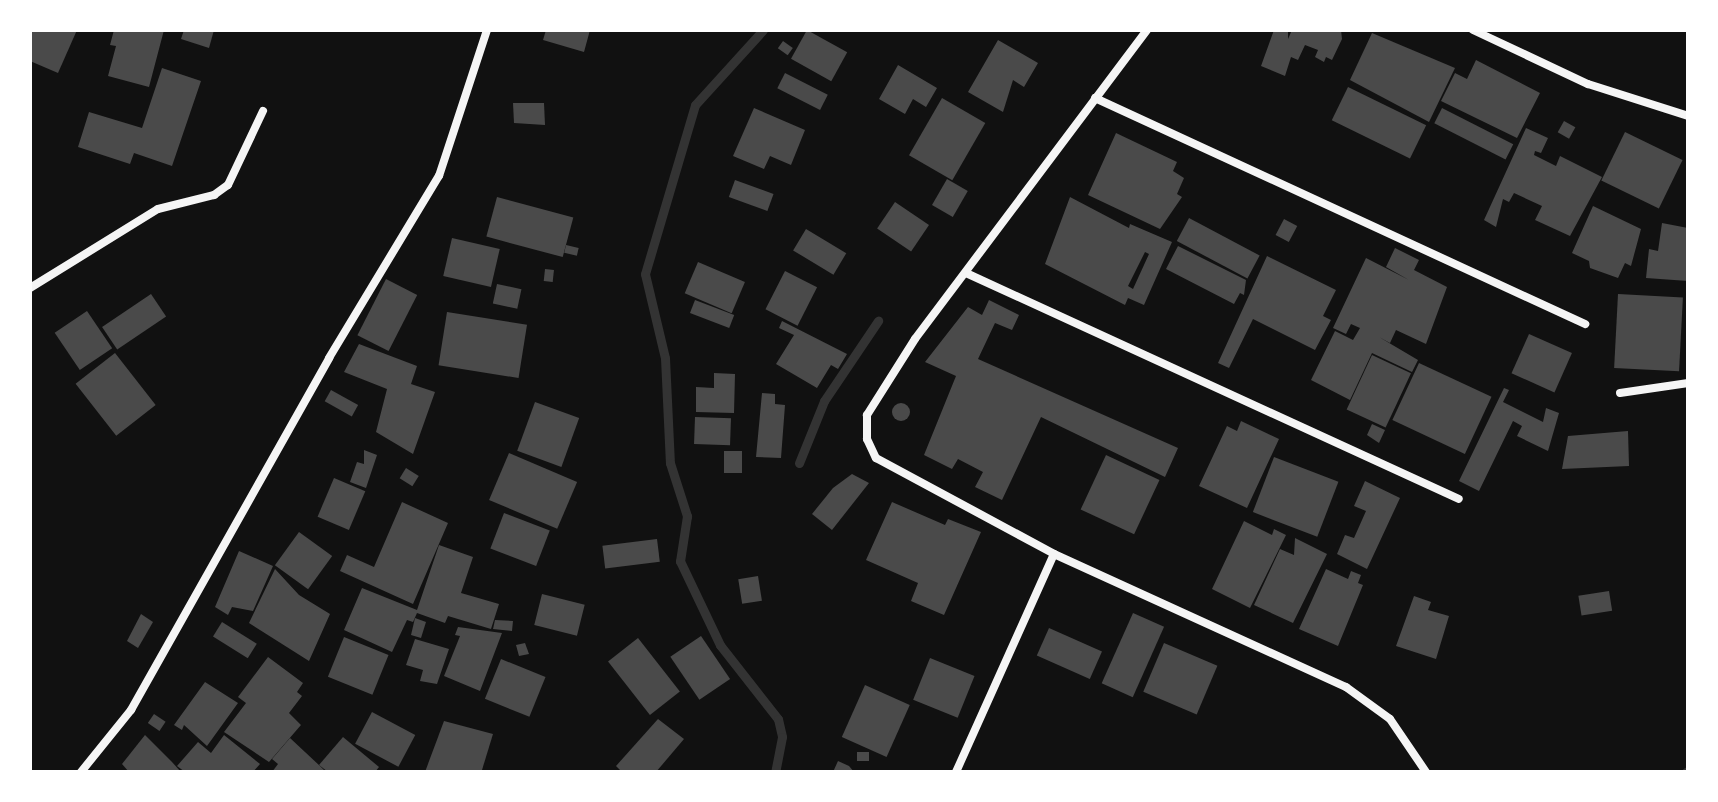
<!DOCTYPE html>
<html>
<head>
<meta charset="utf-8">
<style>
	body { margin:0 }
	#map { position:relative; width:1718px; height:802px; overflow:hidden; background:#111; font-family:Jost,sans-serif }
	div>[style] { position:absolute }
	.stream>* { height:9px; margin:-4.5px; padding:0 4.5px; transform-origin:4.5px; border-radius:4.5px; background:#333 }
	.building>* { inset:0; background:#4a4a4a; transform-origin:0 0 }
	.round { border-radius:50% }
	.minor>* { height:8px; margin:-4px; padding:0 4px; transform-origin:4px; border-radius:4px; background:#f5f5f5 }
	span { translate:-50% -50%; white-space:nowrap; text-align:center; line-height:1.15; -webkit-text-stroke:6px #fff; paint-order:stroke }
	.frame { position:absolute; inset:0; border:32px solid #fff; pointer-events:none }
</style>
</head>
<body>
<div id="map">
	<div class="stream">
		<i style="left:763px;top:30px;width:101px;rotate:132.2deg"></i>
		<i style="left:695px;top:105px;width:176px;rotate:106.5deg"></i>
		<i style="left:645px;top:274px;width:86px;rotate:76.6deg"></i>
		<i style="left:665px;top:358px;width:105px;rotate:87.3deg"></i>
		<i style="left:670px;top:463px;width:56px;rotate:72.2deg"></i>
		<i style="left:687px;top:516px;width:46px;rotate:98.8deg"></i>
		<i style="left:680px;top:561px;width:93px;rotate:64.5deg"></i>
		<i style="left:720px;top:645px;width:94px;rotate:51.9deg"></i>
		<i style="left:778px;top:719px;width:18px;rotate:77deg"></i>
		<i style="left:782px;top:737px;width:36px;rotate:101deg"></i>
		<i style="left:799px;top:463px;width:67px;rotate:-68deg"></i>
		<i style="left:824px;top:401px;width:97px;rotate:-56deg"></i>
		<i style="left:1686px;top:772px;width:2px;rotate:-27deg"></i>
	</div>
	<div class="building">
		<i style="clip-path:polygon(30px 30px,77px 30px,58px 73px,30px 61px)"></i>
		<i style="clip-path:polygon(114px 30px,164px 30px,149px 87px,108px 76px,116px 46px,110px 45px)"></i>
		<i style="clip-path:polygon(184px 30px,214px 30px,209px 48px,181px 39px)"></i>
		<i style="clip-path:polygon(546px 30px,590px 30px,584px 52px,543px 40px)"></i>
		<i style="left:807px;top:30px;width:46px;height:33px;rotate:29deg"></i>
		<i style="clip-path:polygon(1274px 30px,1288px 30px,1288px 39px,1292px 30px,1341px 30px,1342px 39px,1332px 60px,1326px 57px,1324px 62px,1315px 57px,1318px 50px,1305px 45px,1298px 60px,1291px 57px,1285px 76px,1261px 66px)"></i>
		<i style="clip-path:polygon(1372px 33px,1455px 68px,1429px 122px,1350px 80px)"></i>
		<i style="clip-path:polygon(998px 40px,1038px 63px,1024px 87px,1013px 80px,1003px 112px,968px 92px)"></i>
		<i style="left:783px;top:41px;width:12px;height:9px;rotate:35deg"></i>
		<i style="clip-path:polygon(1476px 60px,1540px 93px,1517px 138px,1441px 101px,1455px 73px,1467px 79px)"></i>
		<i style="clip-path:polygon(898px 65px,937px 88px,926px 107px,913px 99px,905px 114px,879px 99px)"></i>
		<i style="clip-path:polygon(162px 68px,201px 81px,172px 166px,134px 153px,130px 164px,78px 147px,89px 112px,142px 128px)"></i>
		<i style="left:785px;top:73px;width:48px;height:17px;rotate:27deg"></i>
		<i style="left:1348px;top:87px;width:87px;height:37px;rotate:26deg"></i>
		<i style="left:942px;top:98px;width:50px;height:66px;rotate:30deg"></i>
		<i style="clip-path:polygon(513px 103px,544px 103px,545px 125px,514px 123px)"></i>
		<i style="clip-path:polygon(754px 108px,805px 130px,791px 165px,770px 156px,764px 169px,733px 156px)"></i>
		<i style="left:1442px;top:108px;width:80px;height:17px;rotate:27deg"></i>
		<i style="left:1564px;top:121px;width:13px;height:13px;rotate:29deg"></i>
		<i style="clip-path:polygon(1526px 128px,1548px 138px,1541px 153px,1535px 151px,1534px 155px,1556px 166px,1560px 156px,1602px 177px,1570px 236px,1535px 220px,1542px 206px,1514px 193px,1509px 202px,1503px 199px,1496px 227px,1484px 220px)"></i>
		<i style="left:1625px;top:132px;width:64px;height:54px;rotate:26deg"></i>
		<i style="clip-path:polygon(1116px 133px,1177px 162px,1173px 171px,1184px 178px,1177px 194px,1182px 197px,1160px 229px,1088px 195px)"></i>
		<i style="left:947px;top:179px;width:24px;height:30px;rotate:30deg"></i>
		<i style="left:735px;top:180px;width:41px;height:18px;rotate:20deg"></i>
		<i style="left:497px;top:197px;width:79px;height:41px;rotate:15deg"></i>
		<i style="clip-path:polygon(evenodd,1070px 197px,1129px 228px,1130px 224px,1172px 242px,1144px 305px,1128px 298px,1125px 305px,1045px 264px,1070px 197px,1145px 252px,1149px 254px,1133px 289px,1128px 286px,1145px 252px)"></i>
		<i style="left:895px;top:202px;width:41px;height:32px;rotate:34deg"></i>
		<i style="clip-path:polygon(1593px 206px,1641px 229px,1631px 266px,1625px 263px,1618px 278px,1590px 268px,1589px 261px,1572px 253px)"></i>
		<i style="left:1189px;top:218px;width:80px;height:26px;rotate:28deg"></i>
		<i style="left:1284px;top:219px;width:15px;height:18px;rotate:28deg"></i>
		<i style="clip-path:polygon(1662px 223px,1688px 228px,1688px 281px,1646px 278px,1649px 249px,1658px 251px)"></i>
		<i style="left:806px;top:229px;width:47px;height:25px;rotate:31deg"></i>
		<i style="left:452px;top:238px;width:49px;height:39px;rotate:13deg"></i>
		<i style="left:566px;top:245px;width:13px;height:8px;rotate:13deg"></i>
		<i style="clip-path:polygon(1178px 246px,1246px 280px,1244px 295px,1240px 293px,1234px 304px,1166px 269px)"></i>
		<i style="clip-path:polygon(1395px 248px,1419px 260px,1414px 270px,1447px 287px,1426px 344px,1396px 330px,1390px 343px,1379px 337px,1418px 360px,1412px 372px,1372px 353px,1350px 400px,1311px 380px,1335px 331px,1353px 340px,1360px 328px,1351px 324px,1346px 334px,1333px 328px,1366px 258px,1409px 280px,1386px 267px)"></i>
		<i style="clip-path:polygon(1267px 256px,1336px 290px,1323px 316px,1331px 320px,1315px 350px,1253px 319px,1229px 368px,1218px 363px)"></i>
		<i style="left:698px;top:262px;width:51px;height:34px;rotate:23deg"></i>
		<i style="left:545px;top:269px;width:9px;height:12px;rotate:6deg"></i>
		<i style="left:785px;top:271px;width:36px;height:43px;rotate:27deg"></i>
		<i style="left:386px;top:279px;width:35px;height:63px;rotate:27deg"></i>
		<i style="left:497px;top:284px;width:25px;height:20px;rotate:12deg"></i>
		<i style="left:151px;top:294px;width:27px;height:59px;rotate:56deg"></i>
		<i style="left:1618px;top:294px;width:65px;height:74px;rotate:3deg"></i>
		<i style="left:695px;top:300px;width:42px;height:14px;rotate:21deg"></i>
		<i style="clip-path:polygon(989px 300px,1019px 315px,1012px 330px,995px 323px,978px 359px,1178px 448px,1165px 477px,1041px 417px,1002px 500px,975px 487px,983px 472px,958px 459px,952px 469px,924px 455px,956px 376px,925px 362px,968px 307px,982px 315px)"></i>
		<i style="left:87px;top:311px;width:45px;height:39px;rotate:56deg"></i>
		<i style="left:447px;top:312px;width:81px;height:54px;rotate:9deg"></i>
		<i style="clip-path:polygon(782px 321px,847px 354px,838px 369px,831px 365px,817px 388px,776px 364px,794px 335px,779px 328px)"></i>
		<i style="left:1529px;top:334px;width:47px;height:43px;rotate:24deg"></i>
		<i style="clip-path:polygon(359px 344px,417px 366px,411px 384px,435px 392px,413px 454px,376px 432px,387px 389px,344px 372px)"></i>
		<i style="left:115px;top:353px;width:66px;height:50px;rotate:52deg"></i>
		<i style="left:1372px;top:355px;width:43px;height:60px;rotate:25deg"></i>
		<i style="left:1419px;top:363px;width:80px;height:63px;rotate:25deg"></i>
		<i style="clip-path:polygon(714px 373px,735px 374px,734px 413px,696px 412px,696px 387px,714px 388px)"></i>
		<i style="clip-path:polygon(1504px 388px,1509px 390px,1503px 402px,1543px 422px,1546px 408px,1559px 413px,1548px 451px,1517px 436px,1522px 426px,1513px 421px,1479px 491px,1459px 481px)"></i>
		<i style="left:331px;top:390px;width:31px;height:13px;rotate:29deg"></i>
		<i style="clip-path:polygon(762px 393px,775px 394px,775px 404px,785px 405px,781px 458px,756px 457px)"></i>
		<i style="left:535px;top:402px;width:47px;height:52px;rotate:20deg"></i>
		<i class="round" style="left:892px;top:403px;width:18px;height:18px"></i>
		<i style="left:695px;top:417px;width:36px;height:27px;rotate:2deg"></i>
		<i style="clip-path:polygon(1241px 421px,1279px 439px,1247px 508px,1199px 486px,1227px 426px,1237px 431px)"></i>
		<i style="clip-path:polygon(1372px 424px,1385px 430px,1379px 443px,1367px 435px)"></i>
		<i style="clip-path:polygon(1628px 431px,1629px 466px,1562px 469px,1568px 436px)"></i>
		<i style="clip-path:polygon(364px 450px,377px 455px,366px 488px,350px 482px,357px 462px,364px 464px)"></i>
		<i style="left:724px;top:451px;width:18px;height:22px"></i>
		<i style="left:509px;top:453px;width:74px;height:51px;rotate:23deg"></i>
		<i style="left:1106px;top:455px;width:59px;height:60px;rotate:25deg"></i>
		<i style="left:1274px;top:457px;width:69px;height:59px;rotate:21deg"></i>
		<i style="left:406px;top:468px;width:15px;height:12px;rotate:32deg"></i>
		<i style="clip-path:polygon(852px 474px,869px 483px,832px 530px,812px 514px,833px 488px)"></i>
		<i style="left:334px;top:478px;width:34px;height:42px;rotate:23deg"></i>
		<i style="clip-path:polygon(1365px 481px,1400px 498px,1367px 569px,1337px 554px,1345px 535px,1354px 538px,1366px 511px,1354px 506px)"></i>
		<i style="clip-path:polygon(402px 502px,448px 523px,413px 604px,340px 571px,347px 555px,374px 567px)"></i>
		<i style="clip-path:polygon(892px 502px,945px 525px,948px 519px,981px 532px,944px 615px,911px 601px,918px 583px,866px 560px)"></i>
		<i style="left:504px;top:513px;width:49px;height:38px;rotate:21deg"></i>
		<i style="clip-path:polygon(1244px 521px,1272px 535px,1274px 529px,1286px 535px,1250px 608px,1212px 589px)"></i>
		<i style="left:299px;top:532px;width:41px;height:41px;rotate:36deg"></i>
		<i style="clip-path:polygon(1295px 538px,1327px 554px,1293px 623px,1254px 605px,1280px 549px,1294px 555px)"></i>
		<i style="left:657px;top:539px;width:23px;height:55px;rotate:83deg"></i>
		<i style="clip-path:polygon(439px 545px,473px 557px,461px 593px,499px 604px,491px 629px,448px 616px,445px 623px,417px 613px,413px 622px,407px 620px,392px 652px,344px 630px,362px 588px,417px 610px)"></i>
		<i style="clip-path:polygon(239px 551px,273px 566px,253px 611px,232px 607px,228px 615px,215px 607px)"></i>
		<i style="clip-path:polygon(275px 569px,299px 595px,330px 614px,309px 661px,249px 623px)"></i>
		<i style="clip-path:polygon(1326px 569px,1348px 579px,1351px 571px,1361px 575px,1358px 583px,1363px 585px,1338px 646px,1299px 629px)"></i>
		<i style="left:758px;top:576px;width:25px;height:20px;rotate:81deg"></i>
		<i style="left:1609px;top:591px;width:20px;height:31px;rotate:81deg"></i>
		<i style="left:542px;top:594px;width:44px;height:32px;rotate:14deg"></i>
		<i style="clip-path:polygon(1414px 596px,1431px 602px,1428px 610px,1449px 616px,1436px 659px,1396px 646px)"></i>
		<i style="left:1133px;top:613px;width:34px;height:77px;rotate:24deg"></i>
		<i style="clip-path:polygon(141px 614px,153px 622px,138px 648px,127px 641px)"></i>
		<i style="clip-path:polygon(415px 618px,426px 622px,421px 638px,411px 635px)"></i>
		<i style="clip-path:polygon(495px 620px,513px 621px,512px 631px,493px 629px)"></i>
		<i style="left:222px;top:622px;width:41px;height:17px;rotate:32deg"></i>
		<i style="clip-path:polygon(458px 627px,502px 633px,480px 691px,444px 676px,460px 636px,455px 635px)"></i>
		<i style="left:1049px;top:628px;width:58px;height:30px;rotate:24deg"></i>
		<i style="left:701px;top:636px;width:52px;height:37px;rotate:56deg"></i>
		<i style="left:344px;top:637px;width:48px;height:43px;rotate:22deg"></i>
		<i style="left:638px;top:638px;width:68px;height:38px;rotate:52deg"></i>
		<i style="clip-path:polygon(415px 639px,449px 649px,437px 684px,420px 681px,423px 670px,406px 665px)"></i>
		<i style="clip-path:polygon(525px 643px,529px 654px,519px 656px,516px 645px)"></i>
		<i style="left:1164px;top:643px;width:58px;height:53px;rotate:23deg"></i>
		<i style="clip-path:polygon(268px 657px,303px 683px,297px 692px,302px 696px,289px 713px,301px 725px,269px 762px,224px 732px,246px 703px,238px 697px)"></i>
		<i style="left:930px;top:658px;width:48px;height:45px;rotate:22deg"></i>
		<i style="left:501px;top:659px;width:48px;height:43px;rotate:22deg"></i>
		<i style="clip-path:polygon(205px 682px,238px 703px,207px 746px,184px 725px,182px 730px,174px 725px)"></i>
		<i style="left:865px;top:685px;width:49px;height:57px;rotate:24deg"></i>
		<i style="left:372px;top:712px;width:49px;height:36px;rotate:28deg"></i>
		<i style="left:154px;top:714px;width:14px;height:11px;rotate:34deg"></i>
		<i style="clip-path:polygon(658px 719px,684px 739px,656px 772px,622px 772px,616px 766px)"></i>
		<i style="clip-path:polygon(444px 721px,493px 734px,482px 770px,425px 772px)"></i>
		<i style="clip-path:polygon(145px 735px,172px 762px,181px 772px,129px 772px,122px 764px)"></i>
		<i style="clip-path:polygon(224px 735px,260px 764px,253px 772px,185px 772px,177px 766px,198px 742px,211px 753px)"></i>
		<i style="clip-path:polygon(343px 737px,379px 767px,375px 772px,328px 772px,319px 765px)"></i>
		<i style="clip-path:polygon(290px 738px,320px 766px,326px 772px,272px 772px,278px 764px,272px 759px)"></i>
		<i style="left:857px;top:752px;width:12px;height:9px"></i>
		<i style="clip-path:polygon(838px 761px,849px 766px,854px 772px,833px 772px)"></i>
	</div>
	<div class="minor">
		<i style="left:1147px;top:30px;width:386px;rotate:126.9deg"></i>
		<i style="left:915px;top:339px;width:90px;rotate:122.3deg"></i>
		<i style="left:867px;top:415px;width:24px;rotate:90deg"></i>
		<i style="left:867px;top:439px;width:21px;rotate:65deg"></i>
		<i style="left:876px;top:458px;width:202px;rotate:28.3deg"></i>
		<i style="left:1054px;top:554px;width:321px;rotate:24.5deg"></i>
		<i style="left:1346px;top:687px;width:54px;rotate:36deg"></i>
		<i style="left:1390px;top:719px;width:64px;rotate:55.8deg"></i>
		<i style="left:1473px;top:30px;width:127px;rotate:25.2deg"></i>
		<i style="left:1588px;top:84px;width:105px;rotate:17.7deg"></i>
		<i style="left:1095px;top:98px;width:540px;rotate:24.76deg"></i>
		<i style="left:966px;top:273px;width:542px;rotate:24.63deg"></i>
		<i style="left:30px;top:288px;width:150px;rotate:-31.7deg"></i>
		<i style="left:158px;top:209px;width:58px;rotate:-14deg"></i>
		<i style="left:214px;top:195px;width:17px;rotate:-36deg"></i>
		<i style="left:228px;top:185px;width:82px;rotate:-64.7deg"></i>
		<i style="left:1620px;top:393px;width:69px;rotate:-8.4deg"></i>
		<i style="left:81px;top:772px;width:80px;rotate:-51.1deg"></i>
		<i style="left:131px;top:710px;width:404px;rotate:-60.6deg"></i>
		<i style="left:329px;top:358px;width:213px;rotate:-58.9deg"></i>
		<i style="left:439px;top:176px;width:154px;rotate:-71.8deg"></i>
		<i style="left:956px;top:772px;width:239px;rotate:-65.8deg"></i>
	</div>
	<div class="frame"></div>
</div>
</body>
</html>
